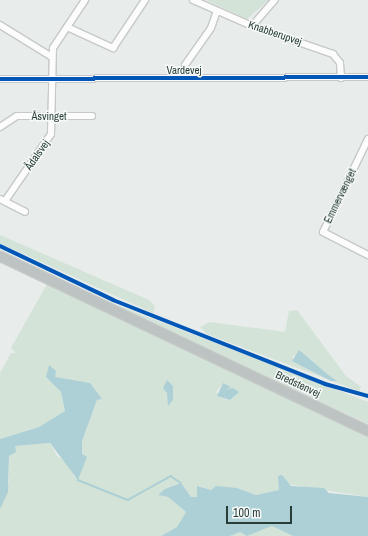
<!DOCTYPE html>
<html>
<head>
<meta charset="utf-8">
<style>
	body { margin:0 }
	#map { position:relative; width:368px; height:536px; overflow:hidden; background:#e8ecea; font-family:"Archivo Narrow",sans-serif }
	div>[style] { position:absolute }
	.green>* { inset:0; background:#d3e3d8 }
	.water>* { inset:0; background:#add0d6 }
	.stream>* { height:1.5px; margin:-0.75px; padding:0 0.75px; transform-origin:0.75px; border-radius:0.75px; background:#add0d6 }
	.roads { filter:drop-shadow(1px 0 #c5c9c7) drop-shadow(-1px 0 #c5c9c7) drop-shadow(0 1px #c5c9c7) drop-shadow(0 -1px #c5c9c7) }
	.minor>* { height:6px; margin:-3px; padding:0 3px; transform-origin:3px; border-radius:3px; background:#fcfcfc }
	.highway>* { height:9px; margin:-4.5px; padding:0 4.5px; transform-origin:4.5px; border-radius:4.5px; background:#bdc3c2 }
	.cycleway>* { height:4px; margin:-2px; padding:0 2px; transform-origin:2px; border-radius:2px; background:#0057b8 }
	span { translate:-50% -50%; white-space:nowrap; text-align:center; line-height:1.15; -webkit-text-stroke:3px #f7faf9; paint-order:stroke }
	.street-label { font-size:11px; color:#273e38 }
	.scale { position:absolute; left:226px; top:506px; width:66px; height:18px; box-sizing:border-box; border:2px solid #273e38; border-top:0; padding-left:5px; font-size:12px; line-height:14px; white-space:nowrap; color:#273e38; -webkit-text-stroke:3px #f7faf9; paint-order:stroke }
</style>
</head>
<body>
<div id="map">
	<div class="green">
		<i style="clip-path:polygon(206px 0,269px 0,247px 19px)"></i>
		<i style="clip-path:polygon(0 235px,149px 300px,155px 306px,153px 313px,0 243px)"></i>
		<i style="clip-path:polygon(evenodd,47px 284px,368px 437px,368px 497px,281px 483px,280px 490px,256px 495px,237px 488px,211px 490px,197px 486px,197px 497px,191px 497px,181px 483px,158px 495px,168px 497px,186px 512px,177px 527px,161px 536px,0 536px,0 509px,9px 483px,9px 456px,15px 446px,50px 443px,57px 456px,67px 462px,75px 478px,82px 441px,97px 400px,101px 399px,90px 383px,46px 377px,61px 392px,65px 411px,39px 427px,0 439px,0 373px,11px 353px,16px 353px,11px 348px,47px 284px,223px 383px,225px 390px,232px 390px,239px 392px,235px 391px,230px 400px,224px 399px,216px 392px,223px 383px)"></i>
		<i style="clip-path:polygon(109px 302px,368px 402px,368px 424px,205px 348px)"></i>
		<i style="clip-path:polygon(evenodd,297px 310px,346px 376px,361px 387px,359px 391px,207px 334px,200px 327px,210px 322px,285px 332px,289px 311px,297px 310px,293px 355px,326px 373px,336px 380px,331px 381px,293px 361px,293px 355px)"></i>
		<i style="clip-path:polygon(272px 526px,293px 536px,230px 536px,240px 532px,247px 536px)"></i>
	</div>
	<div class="water">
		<i style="clip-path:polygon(299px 350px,326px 373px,337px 381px,331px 381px,292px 361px)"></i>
		<i style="clip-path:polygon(49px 365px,56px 371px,55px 377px,90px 383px,102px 399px,97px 400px,82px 441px,82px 454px,87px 457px,78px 480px,50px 443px,15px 446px,16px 452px,9px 456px,8px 492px,0 509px,0 439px,39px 427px,65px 411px,61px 392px,46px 377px)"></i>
		<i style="clip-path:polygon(167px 380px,173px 386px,173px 400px,168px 406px,167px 393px,163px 388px)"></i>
		<i style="clip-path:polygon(223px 383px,231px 387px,226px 390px,233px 388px,239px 392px,230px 400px,217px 396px)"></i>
		<i style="clip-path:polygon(282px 475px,291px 486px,324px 488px,329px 493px,368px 497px,368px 536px,293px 536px,272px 526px,247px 536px,240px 532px,230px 536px,161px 536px,177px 527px,186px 512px,168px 497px,158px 495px,165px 489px,181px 483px,191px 497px,197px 497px,197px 486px,211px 490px,216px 486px,237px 488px,256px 495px,279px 490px,278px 476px)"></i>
	</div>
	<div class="stream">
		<i style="left:78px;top:480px;width:54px;rotate:21.8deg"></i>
		<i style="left:128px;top:500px;width:49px;rotate:-29.2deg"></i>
		<i style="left:171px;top:476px;width:12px;rotate:35deg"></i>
	</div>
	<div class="roads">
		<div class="minor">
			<i style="left:193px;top:0;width:64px;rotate:23.8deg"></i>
			<i style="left:252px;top:26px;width:86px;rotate:19.1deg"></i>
			<i style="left:333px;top:54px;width:11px;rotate:52deg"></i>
			<i style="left:340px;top:63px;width:15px;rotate:86deg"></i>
			<i style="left:0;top:25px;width:61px;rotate:31.6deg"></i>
			<i style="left:252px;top:26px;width:35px;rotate:-49deg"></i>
			<i style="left:67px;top:27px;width:51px;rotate:24.5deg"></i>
			<i style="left:113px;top:48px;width:58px;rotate:-56.3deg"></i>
			<i style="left:185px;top:65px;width:45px;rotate:-54.9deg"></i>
			<i style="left:211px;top:28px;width:18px;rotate:-71deg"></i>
			<i style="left:0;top:79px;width:368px;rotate:-0.3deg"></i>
			<i style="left:0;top:127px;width:20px;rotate:-33deg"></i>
			<i style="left:17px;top:116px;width:75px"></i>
			<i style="left:368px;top:139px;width:103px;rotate:115.8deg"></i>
			<i style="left:323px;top:232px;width:51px;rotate:27.1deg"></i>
			<i style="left:0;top:199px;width:28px;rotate:27deg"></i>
			<i style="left:5px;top:201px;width:81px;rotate:-55.5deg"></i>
			<i style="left:51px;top:134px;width:86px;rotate:-88.7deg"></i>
			<i style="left:53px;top:48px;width:58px;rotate:-56.3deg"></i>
		</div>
		<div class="highway">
			<i style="left:0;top:256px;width:407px;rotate:25.4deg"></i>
		</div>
	</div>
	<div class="cycleway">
		<i style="left:0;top:79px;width:368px;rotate:-0.3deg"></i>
		<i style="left:0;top:246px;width:125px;rotate:25.5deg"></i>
		<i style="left:113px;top:300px;width:228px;rotate:21.6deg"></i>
		<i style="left:325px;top:384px;width:45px;rotate:15.6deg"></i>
	</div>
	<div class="street-label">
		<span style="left:275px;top:33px;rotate:19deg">Knabberupvej</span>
		<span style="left:184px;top:70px">Vardevej</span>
		<span style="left:49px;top:116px">Åsvinget</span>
		<span style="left:37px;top:155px;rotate:-55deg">Ådalsvej</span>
		<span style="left:340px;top:196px;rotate:-64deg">Emmervænget</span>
		<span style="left:298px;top:384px;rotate:25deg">Bredstenvej</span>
	</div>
	<div class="scale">100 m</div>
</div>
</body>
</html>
